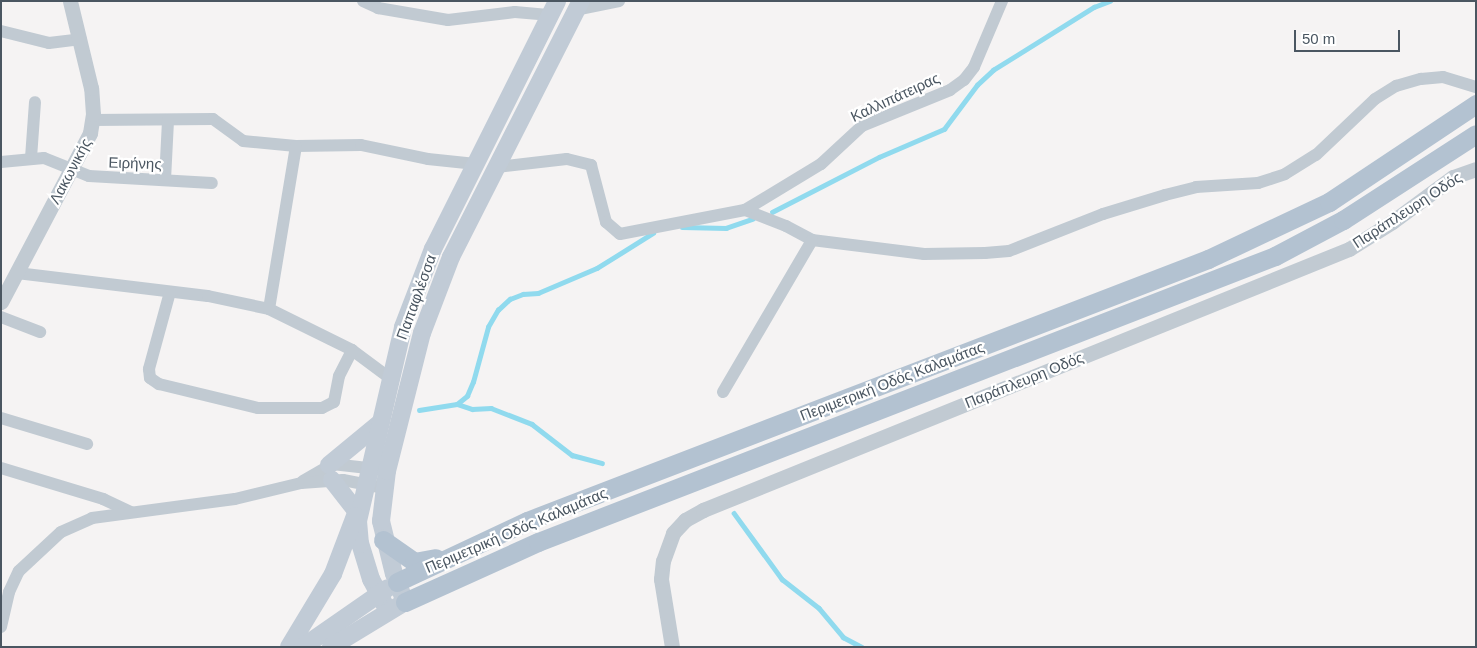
<!DOCTYPE html>
<html>
<head>
<meta charset="utf-8">
<style>
	body { margin:0 }
	#map { position:relative; width:1477px; height:648px; overflow:hidden; background:#f5f3f3; font-family:Helvetica,sans-serif }
	div>[style] { position:absolute }
	.stream>* { height:4.5px; margin:-2.25px; padding:0 2.25px; transform-origin:2.25px; border-radius:2.25px; background:#90daee }
	.minor>* { height:12px; margin:-6px; padding:0 6px; transform-origin:6px; border-radius:6px; background:#c1cad2 }
	.tertiary>* { height:15px; margin:-7.5px; padding:0 7.5px; transform-origin:7.5px; border-radius:7.5px; background:#c1cad2 }
	.secondary>* { height:18px; margin:-9px; padding:0 9px; transform-origin:9px; border-radius:9px; background:#c1cbd6 }
	.primary>* { height:19px; margin:-9.5px; padding:0 9.5px; transform-origin:9.5px; border-radius:9.5px; background:#b3c2d1 }
	span { translate:-50% -50%; white-space:nowrap; text-align:center; line-height:1.15; -webkit-text-stroke:4.5px #fff; paint-order:stroke }
	.street-label { font-size:15px; color:#4a5661 }
	.frame { position:absolute; inset:0; border:2px solid #4a5661; pointer-events:none }
	.scale { position:absolute; left:1294px; top:30px; width:106px; height:22px; box-sizing:border-box; border:2px solid #4a5661; border-top:0; padding-left:6px; font-size:15px; line-height:18px; white-space:nowrap; color:#4a5661; -webkit-text-stroke:4px #fff; paint-order:stroke }
</style>
</head>
<body>
<div id="map">
	<div class="stream">
		<i style="left:772px;top:212px;width:120px;rotate:-27.2deg"></i>
		<i style="left:879px;top:157px;width:71px;rotate:-23.3deg"></i>
		<i style="left:944px;top:129px;width:55px;rotate:-53.1deg"></i>
		<i style="left:977px;top:85px;width:22px;rotate:-43deg"></i>
		<i style="left:993px;top:70px;width:119px;rotate:-32deg"></i>
		<i style="left:1094px;top:7px;width:17px;rotate:-21deg"></i>
		<i style="left:682px;top:227px;width:44px;rotate:1.3deg"></i>
		<i style="left:726px;top:228px;width:28px;rotate:-19deg"></i>
		<i style="left:457px;top:404px;width:13px;rotate:-39deg"></i>
		<i style="left:467px;top:396px;width:15px;rotate:-67deg"></i>
		<i style="left:473px;top:382px;width:57px;rotate:-74.7deg"></i>
		<i style="left:488px;top:327px;width:20px;rotate:-60deg"></i>
		<i style="left:498px;top:310px;width:16px;rotate:-43deg"></i>
		<i style="left:510px;top:299px;width:14px;rotate:-21deg"></i>
		<i style="left:523px;top:294px;width:15px;rotate:-4deg"></i>
		<i style="left:538px;top:293px;width:64px;rotate:-23deg"></i>
		<i style="left:597px;top:268px;width:66px;rotate:-32deg"></i>
		<i style="left:419px;top:410px;width:38px;rotate:-9deg"></i>
		<i style="left:457px;top:404px;width:16px;rotate:18deg"></i>
		<i style="left:472px;top:409px;width:19px;rotate:-3deg"></i>
		<i style="left:491px;top:408px;width:44px;rotate:21.3deg"></i>
		<i style="left:532px;top:424px;width:51px;rotate:37.8deg"></i>
		<i style="left:572px;top:455px;width:31px;rotate:15deg"></i>
		<i style="left:734px;top:513px;width:82px;rotate:54deg"></i>
		<i style="left:782px;top:579px;width:47px;rotate:38.1deg"></i>
		<i style="left:819px;top:608px;width:38px;rotate:50deg"></i>
		<i style="left:843px;top:637px;width:21px;rotate:28deg"></i>
	</div>
	<div class="minor">
		<i style="left:363px;top:1px;width:17px;rotate:25deg"></i>
		<i style="left:378px;top:8px;width:71px;rotate:9.7deg"></i>
		<i style="left:448px;top:20px;width:67px;rotate:-6.8deg"></i>
		<i style="left:515px;top:12px;width:36px;rotate:5deg"></i>
		<i style="left:576px;top:10px;width:44px;rotate:-11.8deg"></i>
		<i style="left:1px;top:31px;width:49px;rotate:14deg"></i>
		<i style="left:49px;top:43px;width:32px;rotate:-7deg"></i>
		<i style="left:92px;top:120px;width:121px;rotate:-0.5deg"></i>
		<i style="left:213px;top:119px;width:37px;rotate:36deg"></i>
		<i style="left:243px;top:141px;width:53px;rotate:5.4deg"></i>
		<i style="left:296px;top:146px;width:65px;rotate:-0.9deg"></i>
		<i style="left:361px;top:145px;width:68px;rotate:11.8deg"></i>
		<i style="left:428px;top:159px;width:48px;rotate:5.9deg"></i>
		<i style="left:31px;top:158px;width:56px;rotate:-85.9deg"></i>
		<i style="left:1px;top:162px;width:43px;rotate:-5.3deg"></i>
		<i style="left:44px;top:158px;width:48px;rotate:21.8deg"></i>
		<i style="left:89px;top:176px;width:123px;rotate:3.3deg"></i>
		<i style="left:497px;top:167px;width:70px;rotate:-6.5deg"></i>
		<i style="left:567px;top:159px;width:25px;rotate:14deg"></i>
		<i style="left:591px;top:165px;width:59px;rotate:75.3deg"></i>
		<i style="left:606px;top:222px;width:18px;rotate:41deg"></i>
		<i style="left:620px;top:234px;width:127px;rotate:-10.9deg"></i>
		<i style="left:745px;top:210px;width:44px;rotate:21.3deg"></i>
		<i style="left:786px;top:226px;width:30px;rotate:28deg"></i>
		<i style="left:812px;top:240px;width:113px;rotate:7.1deg"></i>
		<i style="left:924px;top:254px;width:61px;rotate:-0.9deg"></i>
		<i style="left:985px;top:253px;width:24px;rotate:-5deg"></i>
		<i style="left:1009px;top:251px;width:101px;rotate:-21.5deg"></i>
		<i style="left:1103px;top:214px;width:65px;rotate:-17deg"></i>
		<i style="left:1165px;top:195px;width:32px;rotate:-14deg"></i>
		<i style="left:1196px;top:187px;width:62px;rotate:-3.7deg"></i>
		<i style="left:1258px;top:183px;width:28px;rotate:-18deg"></i>
		<i style="left:1285px;top:174px;width:36px;rotate:-32deg"></i>
		<i style="left:1316px;top:155px;width:81px;rotate:-43.5deg"></i>
		<i style="left:1375px;top:99px;width:25px;rotate:-32deg"></i>
		<i style="left:1396px;top:86px;width:26px;rotate:-16deg"></i>
		<i style="left:1421px;top:79px;width:22px;rotate:-5deg"></i>
		<i style="left:1443px;top:77px;width:34px;rotate:17deg"></i>
		<i style="left:165px;top:180px;width:60px;rotate:-87.1deg"></i>
		<i style="left:745px;top:210px;width:89px;rotate:-31.2deg"></i>
		<i style="left:821px;top:164px;width:56px;rotate:-42.8deg"></i>
		<i style="left:862px;top:126px;width:95px;rotate:-22.2deg"></i>
		<i style="left:950px;top:90px;width:17px;rotate:-36deg"></i>
		<i style="left:964px;top:80px;width:16px;rotate:-52deg"></i>
		<i style="left:974px;top:67px;width:72px;rotate:-67deg"></i>
		<i style="left:17px;top:273px;width:192px;rotate:6.9deg"></i>
		<i style="left:208px;top:296px;width:62px;rotate:12deg"></i>
		<i style="left:269px;top:309px;width:93px;rotate:26.3deg"></i>
		<i style="left:352px;top:350px;width:49px;rotate:36.6deg"></i>
		<i style="left:170px;top:292px;width:80px;rotate:105.3deg"></i>
		<i style="left:149px;top:369px;width:9px;rotate:84deg"></i>
		<i style="left:150px;top:378px;width:11px;rotate:34deg"></i>
		<i style="left:159px;top:384px;width:102px;rotate:13.6deg"></i>
		<i style="left:258px;top:408px;width:64px"></i>
		<i style="left:322px;top:408px;width:13px;rotate:-27deg"></i>
		<i style="left:334px;top:402px;width:26px;rotate:-79deg"></i>
		<i style="left:339px;top:376px;width:29px;rotate:-63deg"></i>
		<i style="left:269px;top:309px;width:165px;rotate:-80.6deg"></i>
		<i style="left:1px;top:317px;width:42px;rotate:21deg"></i>
		<i style="left:723px;top:392px;width:176px;rotate:-59.6deg"></i>
		<i style="left:1px;top:418px;width:90px;rotate:16.8deg"></i>
		<i style="left:1px;top:468px;width:107px;rotate:16.9deg"></i>
		<i style="left:103px;top:499px;width:31px;rotate:25deg"></i>
		<i style="left:303px;top:481px;width:34px;rotate:-30deg"></i>
		<i style="left:332px;top:464px;width:45px;rotate:6.3deg"></i>
		<i style="left:1px;top:627px;width:36px;rotate:-77deg"></i>
		<i style="left:9px;top:592px;width:23px;rotate:-65deg"></i>
		<i style="left:19px;top:571px;width:57px;rotate:-42.9deg"></i>
		<i style="left:61px;top:532px;width:34px;rotate:-24deg"></i>
		<i style="left:92px;top:518px;width:144px;rotate:-7.6deg"></i>
		<i style="left:235px;top:499px;width:68px;rotate:-13.6deg"></i>
		<i style="left:301px;top:483px;width:42px;rotate:-4.1deg"></i>
		<i style="left:343px;top:480px;width:42px;rotate:11deg"></i>
	</div>
	<div class="tertiary">
		<i style="left:1px;top:302px;width:191px;rotate:-62.2deg"></i>
		<i style="left:90px;top:133px;width:19px;rotate:-81deg"></i>
		<i style="left:93px;top:114px;width:26px;rotate:-94deg"></i>
		<i style="left:91px;top:88px;width:89px;rotate:-103.6deg"></i>
		<i style="left:672px;top:647px;width:69px;rotate:-99.2deg"></i>
		<i style="left:661px;top:579px;width:18px;rotate:-84deg"></i>
		<i style="left:663px;top:561px;width:30px;rotate:-70deg"></i>
		<i style="left:673px;top:533px;width:18px;rotate:-47deg"></i>
		<i style="left:685px;top:520px;width:21px;rotate:-29deg"></i>
		<i style="left:703px;top:510px;width:697px;rotate:-22deg"></i>
		<i style="left:1349px;top:249px;width:51px;rotate:-32.1deg"></i>
		<i style="left:1392px;top:222px;width:76px;rotate:-36.4deg"></i>
		<i style="left:1453px;top:177px;width:24px;rotate:-19deg"></i>
	</div>
	<div class="secondary">
		<i style="left:329px;top:465px;width:66px;rotate:-39.5deg"></i>
		<i style="left:332px;top:480px;width:41px;rotate:52deg"></i>
		<i style="left:388px;top:611px;width:36px;rotate:-118deg"></i>
		<i style="left:371px;top:579px;width:37px;rotate:-107deg"></i>
		<i style="left:360px;top:544px;width:23px;rotate:-95deg"></i>
		<i style="left:358px;top:521px;width:199px;rotate:-76.9deg"></i>
		<i style="left:403px;top:327px;width:84px;rotate:-69deg"></i>
		<i style="left:433px;top:249px;width:277px;rotate:-63.4deg"></i>
		<i style="left:289px;top:647px;width:85px;rotate:-58.9deg"></i>
		<i style="left:333px;top:574px;width:62px;rotate:-69.2deg"></i>
		<i style="left:303px;top:647px;width:103px;rotate:-34.8deg"></i>
		<i style="left:331px;top:647px;width:87px;rotate:-31.3deg"></i>
		<i style="left:405px;top:602px;width:30px;rotate:-111deg"></i>
		<i style="left:394px;top:574px;width:55px;rotate:-103.8deg"></i>
		<i style="left:381px;top:521px;width:50px;rotate:-83.2deg"></i>
		<i style="left:387px;top:471px;width:142px;rotate:-75.8deg"></i>
		<i style="left:422px;top:333px;width:81px;rotate:-69.1deg"></i>
		<i style="left:451px;top:257px;width:287px;rotate:-63.1deg"></i>
	</div>
	<div class="primary">
		<i style="left:383px;top:540px;width:38px;rotate:35deg"></i>
		<i style="left:414px;top:562px;width:22px;rotate:-10deg"></i>
		<i style="left:397px;top:582px;width:144px;rotate:-25.1deg"></i>
		<i style="left:527px;top:521px;width:730px;rotate:-21.04deg"></i>
		<i style="left:1208px;top:259px;width:134px;rotate:-25.2deg"></i>
		<i style="left:1329px;top:202px;width:177px;rotate:-33.7deg"></i>
		<i style="left:405px;top:602px;width:146px;rotate:-24.3deg"></i>
		<i style="left:538px;top:542px;width:791px;rotate:-21.21deg"></i>
		<i style="left:1275px;top:256px;width:77px;rotate:-27.9deg"></i>
		<i style="left:1343px;top:220px;width:158px;rotate:-32.9deg"></i>
	</div>
	<div class="street-label">
		<span style="left:895px;top:97px;rotate:-25deg">Καλλιπάτειρας</span>
		<span style="left:135px;top:163px;rotate:2deg">Ειρήνης</span>
		<span style="left:70px;top:171px;rotate:-62deg">Λακωνικής</span>
		<span style="left:1407px;top:210px;rotate:-33deg">Παράπλευρη Οδός</span>
		<span style="left:416px;top:297px;rotate:-70deg">Παπαφλέσσα</span>
		<span style="left:1024px;top:380px;rotate:-22deg">Παράπλευρη Οδός</span>
		<span style="left:892px;top:381px;rotate:-21deg">Περιμετρική Οδός Καλαμάτας</span>
		<span style="left:516px;top:530px;rotate:-23deg">Περιμετρική Οδός Καλαμάτας</span>
	</div>
	<div class="frame"></div>
	<div class="scale">50 m</div>
</div>
</body>
</html>
